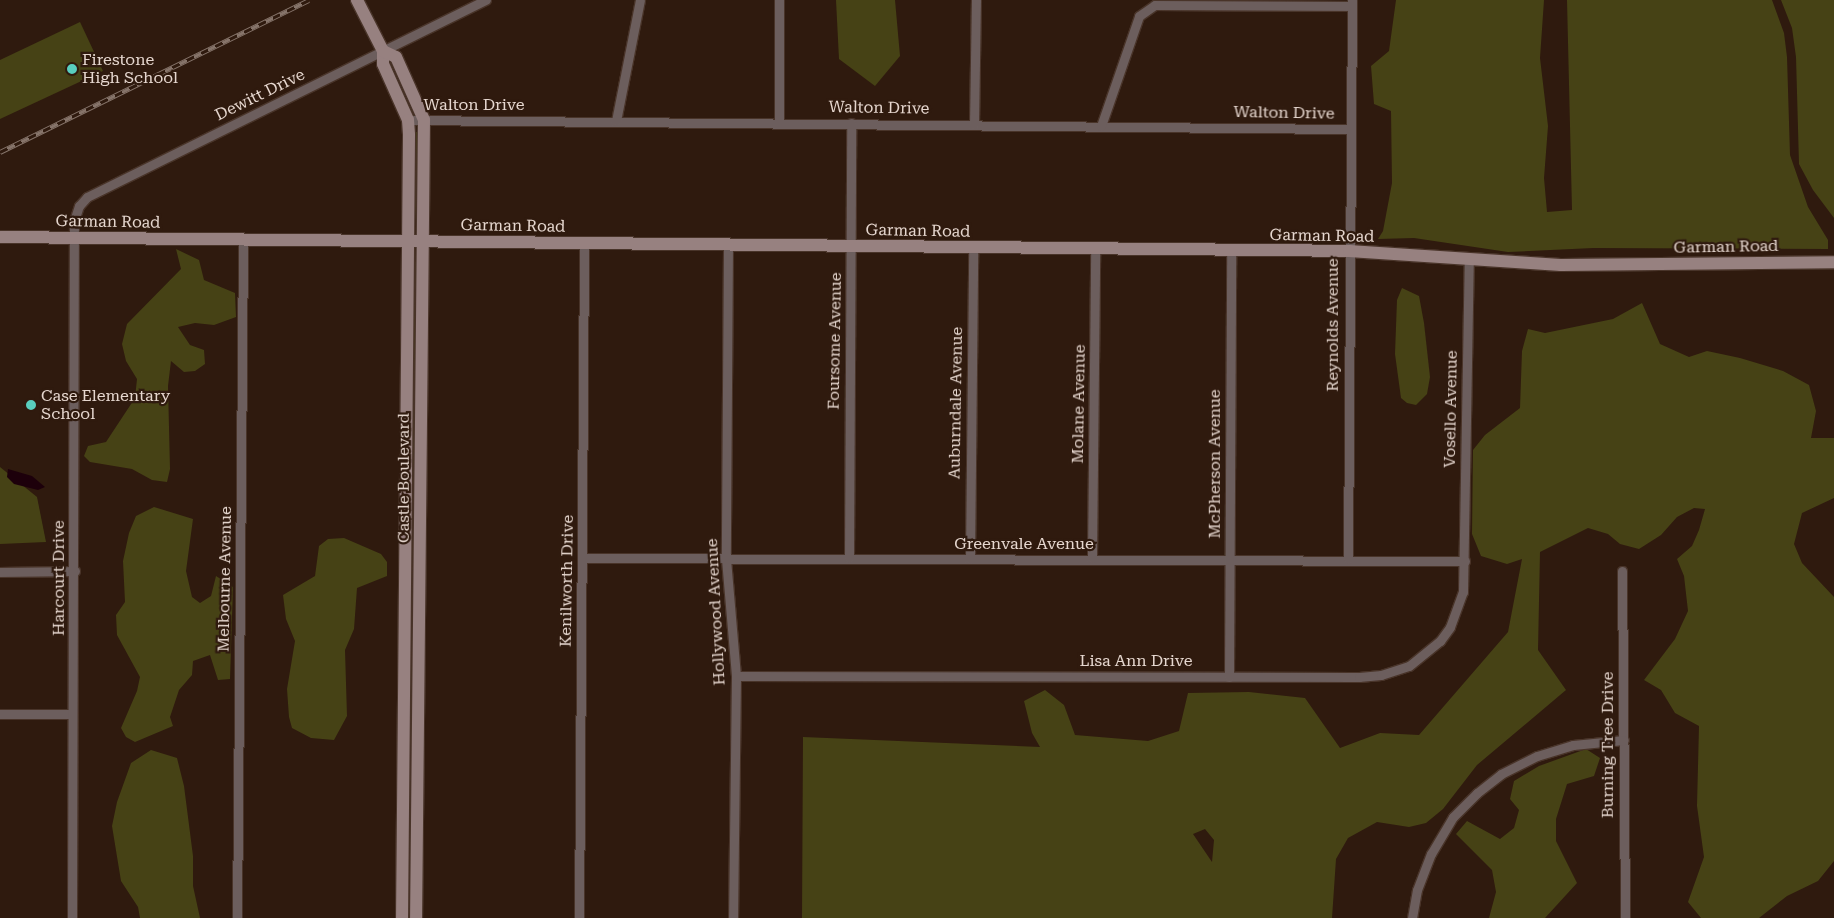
<!DOCTYPE html>
<html>
<head>
<meta charset="utf-8">
<style>
	body { margin:0 }
	#map { position:relative; width:1834px; height:918px; overflow:hidden; background:#2f1a0e; font-family:"Roboto Serif",serif }
	div>[style] { position:absolute }
	.green>* { inset:0; background:#464215 }
	.water>* { inset:0; background:#1d000b }
	.roads { filter:drop-shadow(1px 0 #493429) drop-shadow(-1px 0 #493429) drop-shadow(0 1px #493429) drop-shadow(0 -1px #493429) }
	.street>* { height:9px; margin:-4.5px; padding:0 4.5px; transform-origin:4.5px; border-radius:4.5px; background:#6c5e5d }
	.secondary>* { height:12px; margin:-6px; padding:0 6px; transform-origin:6px; border-radius:6px; background:#978180 }
	.rail>* { height:4.5px; margin-top:-2.25px; transform-origin:0; background:repeating-linear-gradient(90deg,#2f1a0e 0 8px,#86746a 0 16px); box-sizing:border-box; border-block:1px solid #86746a }
	.dots>* { width:14px; height:14px; translate:-50% -50%; box-sizing:border-box; border:2px solid #2f1a0e; border-radius:50% }
	span { translate:-50% -50%; white-space:nowrap; text-align:center; line-height:1.15; -webkit-text-stroke:4.5px #2f1a0e; paint-order:stroke }
	.poi-label { font-size:16px; color:#e6d7cf }
	.left { translate:0 -50%; text-align:left }
	.street-label { font-size:16px; color:#e6d7cf }
</style>
</head>
<body>
<div id="map">
	<div class="green">
		<i style="clip-path:polygon(836px 0,895px 0,900px 56px,875px 86px,839px 59px)"></i>
		<i style="clip-path:polygon(1396px 0,1544px 0,1540px 58px,1548px 126px,1544px 178px,1547px 212px,1572px 210px,1567px 0,1772px 0,1784px 33px,1787px 57px,1790px 155px,1808px 207px,1828px 240px,1828px 249px,1593px 248px,1508px 252px,1414px 238px,1378px 239px,1383px 231px,1392px 183px,1391px 111px,1374px 104px,1371px 66px,1389px 51px)"></i>
		<i style="clip-path:polygon(1781px 0,1834px 0,1834px 218px,1813px 190px,1799px 164px,1796px 57px,1792px 28px)"></i>
		<i style="clip-path:polygon(80px 22px,103px 71px,0 119px,0 60px)"></i>
		<i style="clip-path:polygon(413px 131px,420px 133px,415px 222px,412px 220px)"></i>
		<i style="clip-path:polygon(176px 249px,199px 260px,204px 280px,235px 293px,236px 317px,214px 325px,195px 323px,178px 327px,190px 345px,204px 350px,205px 364px,195px 371px,184px 372px,171px 361px,168px 386px,170px 469px,167px 482px,152px 480px,132px 469px,90px 462px,84px 456px,88px 446px,106px 442px,135px 398px,137px 379px,126px 361px,122px 344px,127px 324px,181px 269px)"></i>
		<i style="clip-path:polygon(416px 262px,416px 381px,414px 381px,411px 263px)"></i>
		<i style="clip-path:polygon(1402px 288px,1419px 296px,1424px 323px,1430px 377px,1427px 394px,1416px 405px,1407px 403px,1401px 398px,1395px 354px,1397px 300px)"></i>
		<i style="clip-path:polygon(evenodd,1642px 303px,1660px 344px,1689px 357px,1707px 351px,1740px 358px,1783px 371px,1809px 385px,1816px 411px,1811px 438px,1834px 438px,1834px 498px,1802px 513px,1794px 544px,1802px 563px,1834px 597px,1834px 861px,1818px 881px,1787px 896px,1759px 918px,1701px 918px,1688px 902px,1704px 857px,1697px 806px,1699px 726px,1675px 713px,1661px 690px,1644px 680px,1675px 639px,1688px 611px,1684px 576px,1677px 559px,1692px 546px,1699px 530px,1705px 509px,1694px 508px,1677px 517px,1661px 535px,1639px 549px,1620px 544px,1608px 534px,1588px 528px,1540px 552px,1538px 650px,1566px 690px,1477px 765px,1443px 809px,1426px 823px,1409px 827px,1377px 822px,1348px 838px,1336px 859px,1332px 918px,802px 918px,803px 737px,1040px 747px,1032px 733px,1024px 701px,1045px 690px,1064px 705px,1075px 735px,1148px 741px,1179px 731px,1188px 693px,1249px 692px,1305px 698px,1340px 748px,1380px 733px,1419px 735px,1508px 632px,1522px 559px,1507px 564px,1481px 556px,1472px 534px,1473px 450px,1485px 435px,1520px 408px,1522px 351px,1528px 329px,1545px 333px,1613px 319px,1642px 303px,1205px 829px,1214px 840px,1212px 862px,1193px 834px,1205px 829px)"></i>
		<i style="clip-path:polygon(411px 401px,416px 403px,411px 558px)"></i>
		<i style="clip-path:polygon(0 467px,37px 497px,46px 542px,0 544px)"></i>
		<i style="clip-path:polygon(154px 507px,193px 519px,186px 571px,192px 597px,200px 603px,211px 596px,216px 576px,233px 587px,230px 679px,218px 680px,210px 655px,193px 661px,192px 675px,179px 690px,170px 717px,173px 726px,135px 742px,126px 737px,121px 728px,137px 691px,140px 677px,117px 635px,116px 615px,125px 602px,123px 561px,129px 533px,136px 516px)"></i>
		<i style="clip-path:polygon(344px 538px,381px 554px,387px 562px,387px 576px,357px 588px,354px 629px,345px 650px,347px 716px,334px 740px,311px 738px,292px 728px,289px 717px,287px 689px,295px 641px,286px 619px,283px 595px,315px 576px,319px 546px,328px 539px)"></i>
		<i style="clip-path:polygon(411px 577px,412px 745px,409px 746px,409px 578px)"></i>
		<i style="clip-path:polygon(1586px 749px,1600px 758px,1594px 776px,1567px 784px,1556px 819px,1556px 841px,1577px 883px,1545px 918px,1489px 918px,1496px 892px,1492px 870px,1456px 834px,1467px 821px,1500px 839px,1514px 828px,1519px 810px,1510px 799px,1514px 781px,1539px 766px)"></i>
		<i style="clip-path:polygon(151px 750px,177px 758px,184px 786px,193px 856px,193px 886px,200px 918px,140px 918px,138px 907px,121px 881px,112px 826px,117px 802px,131px 763px)"></i>
		<i style="clip-path:polygon(412px 765px,412px 918px,405px 918px,408px 766px)"></i>
	</div>
	<div class="water">
		<i style="clip-path:polygon(8px 469px,32px 476px,45px 487px,38px 490px,14px 484px,7px 477px)"></i>
	</div>
	<div class="roads">
		<div class="street">
			<i style="left:408px;top:120px;width:942px;rotate:0.55deg"></i>
			<i style="left:616px;top:121px;width:123px;rotate:-78.8deg"></i>
			<i style="left:779px;top:122px;width:122px;rotate:-90deg"></i>
			<i style="left:974px;top:125px;width:125px;rotate:-89.1deg"></i>
			<i style="left:1101px;top:126px;width:116px;rotate:-70.9deg"></i>
			<i style="left:1139px;top:16px;width:19px;rotate:-35deg"></i>
			<i style="left:1155px;top:5px;width:197px;rotate:0.3deg"></i>
			<i style="left:728px;top:245px;width:314px;rotate:90.4deg"></i>
			<i style="left:726px;top:559px;width:117px;rotate:85.1deg"></i>
			<i style="left:736px;top:676px;width:242px;rotate:90.7deg"></i>
			<i style="left:584px;top:558px;width:881px;rotate:0.2deg"></i>
			<i style="left:849px;top:558px;width:435px;rotate:-89.7deg"></i>
			<i style="left:1092px;top:558px;width:308px;rotate:-89.4deg"></i>
			<i style="left:970px;top:559px;width:311px;rotate:-89.4deg"></i>
			<i style="left:1348px;top:559px;width:559px;rotate:-89.59deg"></i>
			<i style="left:1622px;top:571px;width:347px;rotate:89.5deg"></i>
			<i style="left:0;top:572px;width:75px;rotate:-0.8deg"></i>
			<i style="left:736px;top:676px;width:623px;rotate:0.09deg"></i>
			<i style="left:1359px;top:677px;width:22px;rotate:-5deg"></i>
			<i style="left:1381px;top:675px;width:29px;rotate:-18deg"></i>
			<i style="left:1409px;top:666px;width:40px;rotate:-39deg"></i>
			<i style="left:1440px;top:641px;width:17px;rotate:-54deg"></i>
			<i style="left:1450px;top:627px;width:37px;rotate:-70deg"></i>
			<i style="left:1463px;top:592px;width:334px;rotate:-89deg"></i>
			<i style="left:1229px;top:677px;width:426px;rotate:-89.7deg"></i>
			<i style="left:0;top:714px;width:72px"></i>
			<i style="left:72px;top:918px;width:697px;rotate:-89.84deg"></i>
			<i style="left:74px;top:221px;width:16px;rotate:-72deg"></i>
			<i style="left:79px;top:206px;width:12px;rotate:-48deg"></i>
			<i style="left:87px;top:197px;width:445px;rotate:-26.3deg"></i>
			<i style="left:237px;top:918px;width:678px;rotate:-89.49deg"></i>
			<i style="left:579px;top:918px;width:674px;rotate:-89.57deg"></i>
			<i style="left:1412px;top:918px;width:28px;rotate:-80deg"></i>
			<i style="left:1417px;top:890px;width:39px;rotate:-69deg"></i>
			<i style="left:1431px;top:854px;width:43px;rotate:-59.3deg"></i>
			<i style="left:1453px;top:817px;width:34px;rotate:-45deg"></i>
			<i style="left:1477px;top:793px;width:31px;rotate:-38deg"></i>
			<i style="left:1501px;top:774px;width:40px;rotate:-26.6deg"></i>
			<i style="left:1537px;top:756px;width:38px;rotate:-17deg"></i>
			<i style="left:1573px;top:745px;width:51px;rotate:-5.6deg"></i>
		</div>
		<div class="secondary">
			<i style="left:357px;top:0;width:57px;rotate:63deg"></i>
			<i style="left:383px;top:51px;width:13px;rotate:90deg"></i>
			<i style="left:383px;top:64px;width:61px;rotate:65.9deg"></i>
			<i style="left:408px;top:120px;width:15px;rotate:86deg"></i>
			<i style="left:409px;top:135px;width:783px;rotate:90.51deg"></i>
			<i style="left:383px;top:51px;width:14px;rotate:25deg"></i>
			<i style="left:396px;top:57px;width:69px;rotate:66deg"></i>
			<i style="left:424px;top:120px;width:798px;rotate:90.57deg"></i>
			<i style="left:0;top:237px;width:1349px;rotate:0.59deg"></i>
			<i style="left:1349px;top:251px;width:212px;rotate:3.8deg"></i>
			<i style="left:1561px;top:265px;width:273px;rotate:-0.6deg"></i>
		</div>
	</div>
	<div class="rail">
		<i style="left:0;top:152px;width:344px;rotate:-26.2deg"></i>
	</div>
	<div class="dots">
		<i style="left:72px;top:69px;background:#59cebe"></i>
		<i style="left:31px;top:405px;background:#59cebe"></i>
	</div>
	<div class="poi-label">
		<span class="left" style="left:82px;top:69px">Firestone<br>High School</span>
		<span class="left" style="left:41px;top:405px">Case Elementary<br>School</span>
	</div>
	<div class="street-label">
		<span style="left:260px;top:95px;rotate:-26deg">Dewitt Drive</span>
		<span style="left:474px;top:105px">Walton Drive</span>
		<span style="left:879px;top:108px;rotate:1deg">Walton Drive</span>
		<span style="left:1284px;top:113px;rotate:1deg">Walton Drive</span>
		<span style="left:108px;top:222px;rotate:1deg">Garman Road</span>
		<span style="left:513px;top:226px;rotate:1deg">Garman Road</span>
		<span style="left:918px;top:231px;rotate:1deg">Garman Road</span>
		<span style="left:1322px;top:236px;rotate:1deg">Garman Road</span>
		<span style="left:1726px;top:247px;rotate:-1deg">Garman Road</span>
		<span style="left:1333px;top:325px;rotate:-90deg">Reynolds Avenue</span>
		<span style="left:835px;top:341px;rotate:-89deg">Foursome Avenue</span>
		<span style="left:956px;top:403px;rotate:-89deg">Auburndale Avenue</span>
		<span style="left:1079px;top:404px;rotate:-89deg">Molane Avenue</span>
		<span style="left:1451px;top:409px;rotate:-89deg">Vosello Avenue</span>
		<span style="left:1215px;top:464px;rotate:-90deg">McPherson Avenue</span>
		<span style="left:404px;top:478px;rotate:-90deg">Castle Boulevard</span>
		<span style="left:1024px;top:544px">Greenvale Avenue</span>
		<span style="left:59px;top:578px;rotate:-90deg">Harcourt Drive</span>
		<span style="left:225px;top:579px;rotate:-89deg">Melbourne Avenue</span>
		<span style="left:567px;top:581px;rotate:-89deg">Kenilworth Drive</span>
		<span style="left:716px;top:612px;rotate:-93deg">Hollywood Avenue</span>
		<span style="left:1136px;top:661px">Lisa Ann Drive</span>
		<span style="left:1608px;top:745px;rotate:-90deg">Burning Tree Drive</span>
	</div>
</div>
</body>
</html>
